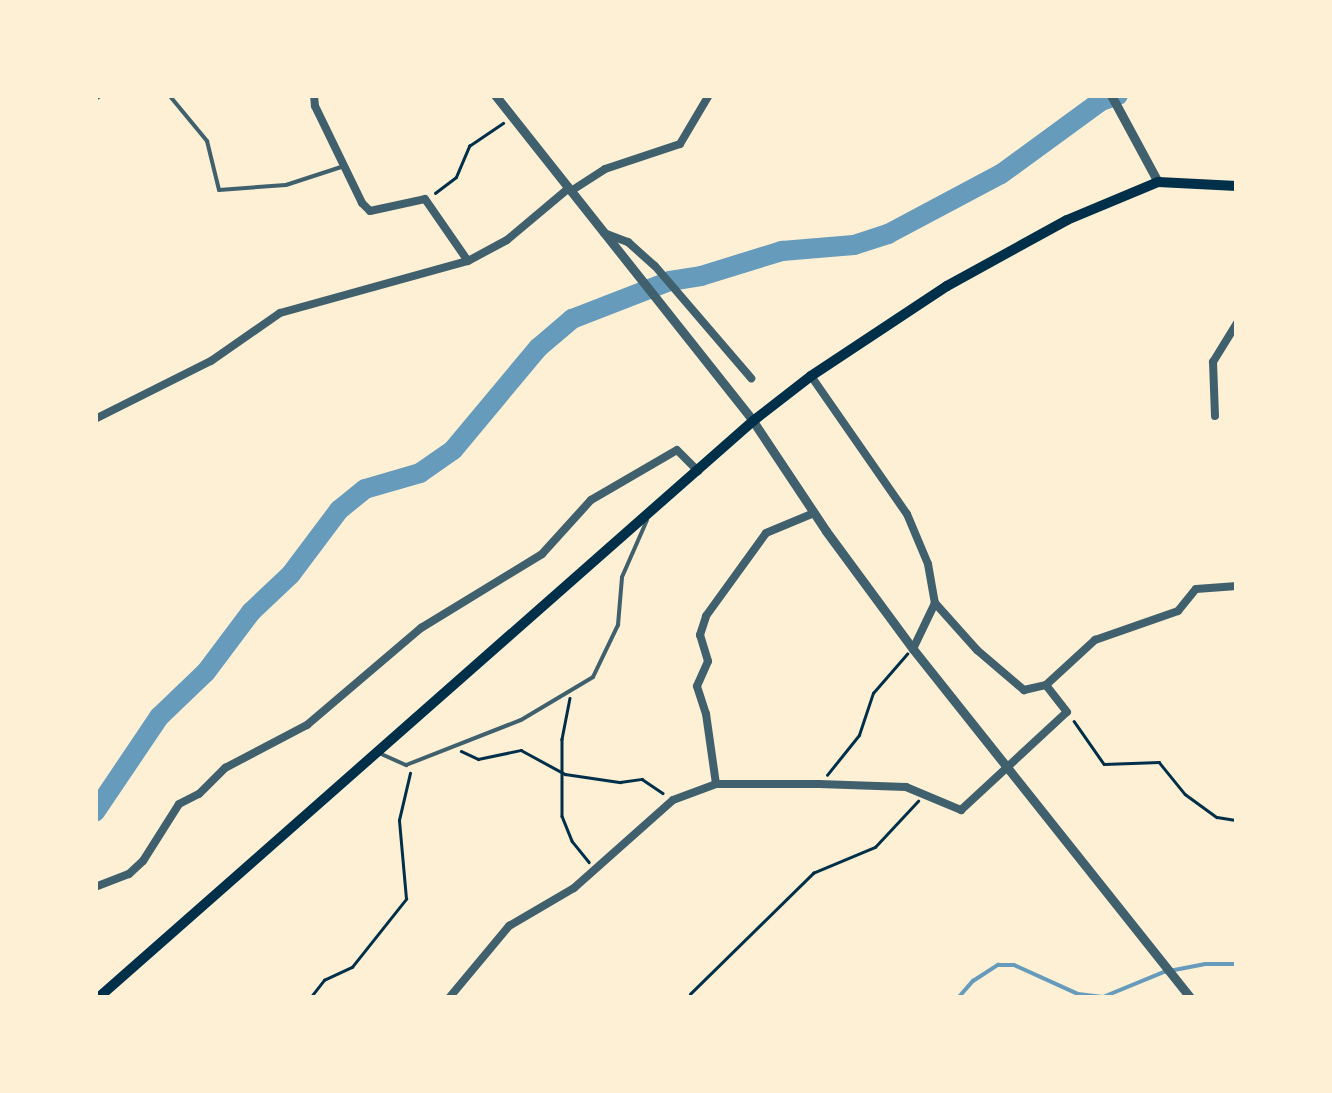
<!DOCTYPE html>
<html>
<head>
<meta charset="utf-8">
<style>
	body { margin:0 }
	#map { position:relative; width:1332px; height:1093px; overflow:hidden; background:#fdf0d5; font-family:"Archivo Narrow",sans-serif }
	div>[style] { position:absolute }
	.stream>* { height:4px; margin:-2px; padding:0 2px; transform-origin:2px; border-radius:2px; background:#669bbc }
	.river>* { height:20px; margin:-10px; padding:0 10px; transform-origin:10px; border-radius:10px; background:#669bbc }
	.path>* { height:2.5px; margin:-1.25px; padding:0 1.25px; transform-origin:1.25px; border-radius:1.25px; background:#003049 }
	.service>* { height:4px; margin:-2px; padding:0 2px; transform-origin:2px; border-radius:2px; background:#3f606c }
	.minor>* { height:8px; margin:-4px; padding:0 4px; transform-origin:4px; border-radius:4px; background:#3f606c }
	.tertiary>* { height:9px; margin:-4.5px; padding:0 4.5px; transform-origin:4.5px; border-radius:4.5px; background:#3f606c }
	.secondary>* { height:10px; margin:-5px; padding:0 5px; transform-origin:5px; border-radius:5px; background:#003049 }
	span { translate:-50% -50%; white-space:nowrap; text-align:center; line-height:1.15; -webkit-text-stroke:8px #fdf0d5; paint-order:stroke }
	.frame { position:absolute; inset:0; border:98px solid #fdf0d5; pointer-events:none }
</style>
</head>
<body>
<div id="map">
	<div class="stream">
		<i style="left:958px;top:998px;width:23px;rotate:-49deg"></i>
		<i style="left:973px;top:981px;width:30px;rotate:-33deg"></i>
		<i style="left:998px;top:965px;width:16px"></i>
		<i style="left:1014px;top:965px;width:70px;rotate:24.4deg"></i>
		<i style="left:1078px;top:994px;width:25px;rotate:7deg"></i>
		<i style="left:1103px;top:997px;width:66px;rotate:-22.3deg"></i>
		<i style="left:1164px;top:972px;width:42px;rotate:-11deg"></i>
		<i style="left:1205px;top:964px;width:32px"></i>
	</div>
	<div class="river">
		<i style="left:95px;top:812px;width:115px;rotate:-56deg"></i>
		<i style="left:159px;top:717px;width:65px;rotate:-43.8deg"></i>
		<i style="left:206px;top:672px;width:75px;rotate:-53.1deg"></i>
		<i style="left:251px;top:612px;width:55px;rotate:-43.5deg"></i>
		<i style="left:291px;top:574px;width:80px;rotate:-53.1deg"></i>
		<i style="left:339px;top:510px;width:33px;rotate:-39deg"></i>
		<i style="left:365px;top:489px;width:57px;rotate:-16.2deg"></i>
		<i style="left:420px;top:473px;width:40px;rotate:-34.9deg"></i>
		<i style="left:453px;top:450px;width:133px;rotate:-50.2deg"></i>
		<i style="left:538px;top:348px;width:45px;rotate:-40.5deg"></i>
		<i style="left:572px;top:319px;width:105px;rotate:-21.2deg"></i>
		<i style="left:670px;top:281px;width:31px;rotate:-9deg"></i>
		<i style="left:701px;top:276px;width:85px;rotate:-17.2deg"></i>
		<i style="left:782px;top:251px;width:72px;rotate:-4.8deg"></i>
		<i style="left:854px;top:245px;width:36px;rotate:-18deg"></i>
		<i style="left:888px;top:234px;width:128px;rotate:-28deg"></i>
		<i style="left:1001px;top:174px;width:124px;rotate:-36.1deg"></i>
		<i style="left:1101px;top:101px;width:18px;rotate:-19deg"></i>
	</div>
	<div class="path">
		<i style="left:435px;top:193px;width:26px;rotate:-37deg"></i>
		<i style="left:456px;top:177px;width:34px;rotate:-67deg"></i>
		<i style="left:469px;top:146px;width:41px;rotate:-34.1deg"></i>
		<i style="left:570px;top:698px;width:42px;rotate:101deg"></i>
		<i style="left:562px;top:739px;width:77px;rotate:90deg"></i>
		<i style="left:562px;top:816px;width:27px;rotate:68deg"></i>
		<i style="left:572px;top:841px;width:27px;rotate:51deg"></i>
		<i style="left:1074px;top:721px;width:52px;rotate:55.1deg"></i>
		<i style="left:1104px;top:764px;width:55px;rotate:-2.1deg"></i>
		<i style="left:1159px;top:762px;width:41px;rotate:50.9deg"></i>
		<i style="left:1185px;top:794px;width:39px;rotate:36deg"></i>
		<i style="left:1217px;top:817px;width:20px;rotate:9deg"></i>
		<i style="left:461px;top:751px;width:19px;rotate:25deg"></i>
		<i style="left:478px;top:759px;width:44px;rotate:-11.8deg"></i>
		<i style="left:521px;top:750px;width:50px;rotate:28.6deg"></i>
		<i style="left:565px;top:774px;width:56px;rotate:8.3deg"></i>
		<i style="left:620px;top:782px;width:22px;rotate:-8deg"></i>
		<i style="left:642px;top:779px;width:25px;rotate:34deg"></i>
		<i style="left:827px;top:775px;width:51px;rotate:-51.3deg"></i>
		<i style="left:859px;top:735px;width:44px;rotate:-71.6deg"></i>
		<i style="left:873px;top:693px;width:52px;rotate:-48.9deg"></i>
		<i style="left:690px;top:994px;width:173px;rotate:-44.5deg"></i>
		<i style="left:813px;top:873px;width:67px;rotate:-22.8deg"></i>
		<i style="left:875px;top:847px;width:63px;rotate:-46.9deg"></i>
		<i style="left:310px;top:998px;width:23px;rotate:-52deg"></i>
		<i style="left:324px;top:980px;width:31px;rotate:-25deg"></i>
		<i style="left:352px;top:967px;width:87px;rotate:-51.5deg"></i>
		<i style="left:406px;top:899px;width:79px;rotate:-95.1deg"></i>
		<i style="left:399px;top:820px;width:48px;rotate:-76.8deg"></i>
	</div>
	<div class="service">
		<i style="left:169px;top:95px;width:60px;rotate:50.4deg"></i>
		<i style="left:207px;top:141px;width:50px;rotate:76.2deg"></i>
		<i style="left:219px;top:190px;width:67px;rotate:-4.3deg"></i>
		<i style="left:286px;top:185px;width:58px;rotate:-18.1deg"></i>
		<i style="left:379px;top:753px;width:30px;rotate:24deg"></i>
		<i style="left:406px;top:765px;width:123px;rotate:-21.4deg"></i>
		<i style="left:521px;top:720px;width:84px;rotate:-30.8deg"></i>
		<i style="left:593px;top:677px;width:58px;rotate:-64.3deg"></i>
		<i style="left:618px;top:625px;width:48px;rotate:-85.2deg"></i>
		<i style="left:622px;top:577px;width:62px;rotate:-66.3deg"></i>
	</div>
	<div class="minor">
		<i style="left:314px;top:95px;width:11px;rotate:85deg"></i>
		<i style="left:315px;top:106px;width:108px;rotate:64.1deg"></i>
		<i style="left:362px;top:203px;width:11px;rotate:45deg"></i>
		<i style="left:370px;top:211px;width:56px;rotate:-12.3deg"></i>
		<i style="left:425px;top:199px;width:75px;rotate:55.3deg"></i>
		<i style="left:95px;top:97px;width:4px;rotate:-34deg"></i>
		<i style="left:571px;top:191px;width:40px;rotate:-32.9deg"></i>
		<i style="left:605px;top:169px;width:79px;rotate:-18.4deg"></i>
		<i style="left:680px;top:144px;width:57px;rotate:-59.4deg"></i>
		<i style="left:604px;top:233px;width:26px;rotate:21deg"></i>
		<i style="left:628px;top:242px;width:36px;rotate:42deg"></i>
		<i style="left:655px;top:266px;width:148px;rotate:49.4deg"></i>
		<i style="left:811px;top:376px;width:168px;rotate:55.2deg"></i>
		<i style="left:907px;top:514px;width:54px;rotate:67.2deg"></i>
		<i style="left:928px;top:564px;width:40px;rotate:80deg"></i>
		<i style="left:935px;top:603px;width:51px;rotate:115.6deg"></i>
		<i style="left:1215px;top:416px;width:54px;rotate:-92.1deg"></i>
		<i style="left:1213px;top:362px;width:46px;rotate:-58.4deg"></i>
		<i style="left:95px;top:419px;width:130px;rotate:-26.6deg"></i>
		<i style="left:211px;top:361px;width:84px;rotate:-34.8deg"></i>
		<i style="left:280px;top:313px;width:195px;rotate:-15.5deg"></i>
		<i style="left:468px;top:261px;width:44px;rotate:-28.3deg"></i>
		<i style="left:507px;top:240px;width:81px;rotate:-40deg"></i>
		<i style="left:935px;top:603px;width:63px;rotate:48.2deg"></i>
		<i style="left:977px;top:650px;width:62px;rotate:40.4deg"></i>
		<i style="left:1024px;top:690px;width:23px;rotate:-13deg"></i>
		<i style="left:1046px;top:685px;width:67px;rotate:-42.6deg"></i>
		<i style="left:1095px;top:640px;width:88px;rotate:-19.3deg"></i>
		<i style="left:1178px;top:611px;width:28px;rotate:-51deg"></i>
		<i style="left:1196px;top:589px;width:41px;rotate:-4.2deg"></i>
		<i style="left:716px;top:784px;width:71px;rotate:-98.1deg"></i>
		<i style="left:706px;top:714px;width:29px;rotate:-108deg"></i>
		<i style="left:697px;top:686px;width:27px;rotate:-66deg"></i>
		<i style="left:708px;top:661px;width:27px;rotate:-107deg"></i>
		<i style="left:700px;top:635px;width:20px;rotate:-72deg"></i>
		<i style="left:706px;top:616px;width:102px;rotate:-54.1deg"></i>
		<i style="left:766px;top:533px;width:52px;rotate:-22.6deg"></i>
		<i style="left:95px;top:887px;width:36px;rotate:-21deg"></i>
		<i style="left:129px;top:874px;width:19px;rotate:-43deg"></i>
		<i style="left:143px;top:861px;width:67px;rotate:-57.7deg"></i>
		<i style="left:179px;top:804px;width:22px;rotate:-27deg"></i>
		<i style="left:199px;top:794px;width:37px;rotate:-45deg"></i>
		<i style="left:225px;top:768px;width:93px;rotate:-27.7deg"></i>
		<i style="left:307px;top:725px;width:150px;rotate:-40.4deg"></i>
		<i style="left:421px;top:628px;width:142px;rotate:-31.4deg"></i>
		<i style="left:542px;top:554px;width:73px;rotate:-47.8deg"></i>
		<i style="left:591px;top:500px;width:99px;rotate:-30.2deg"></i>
		<i style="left:677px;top:450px;width:30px;rotate:45deg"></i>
		<i style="left:449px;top:998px;width:94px;rotate:-50.2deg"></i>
		<i style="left:509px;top:926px;width:75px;rotate:-30.3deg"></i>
		<i style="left:574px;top:888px;width:132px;rotate:-41.6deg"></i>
		<i style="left:673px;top:800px;width:46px;rotate:-20.4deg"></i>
		<i style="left:716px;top:784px;width:103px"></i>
		<i style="left:819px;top:784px;width:87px;rotate:2deg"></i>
		<i style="left:906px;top:787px;width:60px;rotate:22.7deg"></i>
		<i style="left:961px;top:810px;width:144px;rotate:-42.8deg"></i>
		<i style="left:1067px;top:712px;width:34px;rotate:-128deg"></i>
	</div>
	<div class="tertiary">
		<i style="left:495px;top:95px;width:416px;rotate:51.6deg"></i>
		<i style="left:753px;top:421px;width:132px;rotate:56.4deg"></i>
		<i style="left:826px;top:531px;width:147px;rotate:53.6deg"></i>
		<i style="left:913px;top:649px;width:446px;rotate:51.5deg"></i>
		<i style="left:1111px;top:95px;width:99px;rotate:61.6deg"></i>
	</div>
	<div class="secondary">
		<i style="left:98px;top:998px;width:873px;rotate:-41.38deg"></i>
		<i style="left:753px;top:421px;width:73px;rotate:-37.8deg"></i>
		<i style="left:811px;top:376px;width:163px;rotate:-33.5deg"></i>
		<i style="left:947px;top:286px;width:137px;rotate:-28.8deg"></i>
		<i style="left:1067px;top:220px;width:99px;rotate:-22.7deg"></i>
		<i style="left:1158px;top:182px;width:79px;rotate:2.9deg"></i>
	</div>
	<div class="frame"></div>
</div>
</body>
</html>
